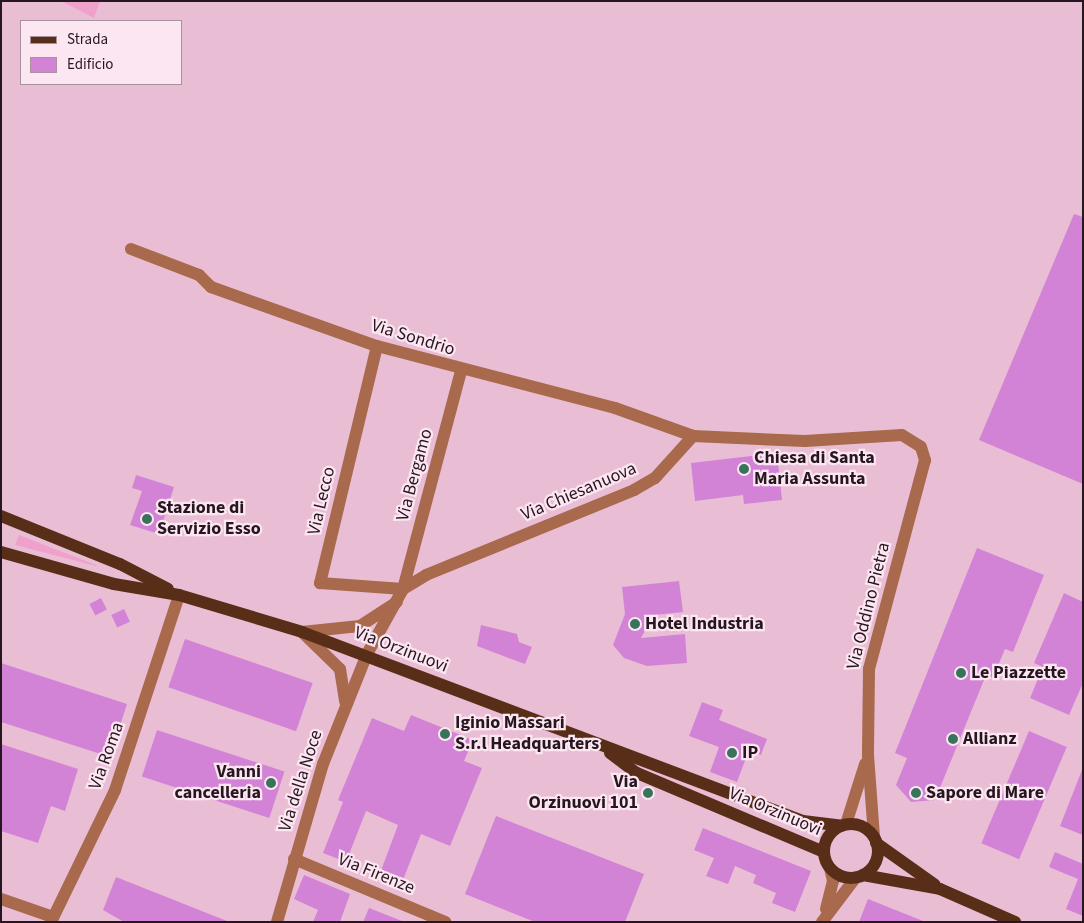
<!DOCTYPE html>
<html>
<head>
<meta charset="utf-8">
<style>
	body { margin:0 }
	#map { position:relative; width:1084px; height:923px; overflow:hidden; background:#e9bed5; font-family:"Source Sans 3",sans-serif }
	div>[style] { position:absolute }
	.green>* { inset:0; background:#efa1cc }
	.building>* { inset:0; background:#d383d6; transform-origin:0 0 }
	.minor>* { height:12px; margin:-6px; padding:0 6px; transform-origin:6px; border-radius:6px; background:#a9694c }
	.major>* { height:12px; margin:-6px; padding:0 6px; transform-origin:6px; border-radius:6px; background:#582e19 }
	.major>.ring { margin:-6px; padding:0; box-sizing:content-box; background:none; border:12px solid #582e19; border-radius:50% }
	.dots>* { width:14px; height:14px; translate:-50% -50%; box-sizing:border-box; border:2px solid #fce6f1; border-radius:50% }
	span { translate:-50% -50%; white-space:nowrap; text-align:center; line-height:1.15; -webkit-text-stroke:4.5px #fce6f1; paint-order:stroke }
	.street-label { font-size:18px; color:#26161f }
	.poi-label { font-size:18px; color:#26161f; font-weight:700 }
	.left { translate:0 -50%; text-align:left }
	.right { translate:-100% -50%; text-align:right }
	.frame { position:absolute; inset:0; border:2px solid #26161f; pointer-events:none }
	.legend { position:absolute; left:20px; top:20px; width:162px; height:65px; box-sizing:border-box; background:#fce6f1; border:1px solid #a6939d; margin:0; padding:6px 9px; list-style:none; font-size:15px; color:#26161f }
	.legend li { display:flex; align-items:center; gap:10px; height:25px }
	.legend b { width:25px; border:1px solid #a6939d }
</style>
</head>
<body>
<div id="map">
	<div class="green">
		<i style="clip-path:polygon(61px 1px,100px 1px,94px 18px)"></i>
		<i style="clip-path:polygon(19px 535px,96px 565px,96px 566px,15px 545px)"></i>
	</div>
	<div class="building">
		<i style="clip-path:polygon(1074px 214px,1083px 217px,1083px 484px,979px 440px)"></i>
		<i style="clip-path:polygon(777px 453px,782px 500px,744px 504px,743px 495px,695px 501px,691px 463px)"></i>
		<i style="clip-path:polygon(136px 475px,174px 487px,159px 534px,130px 525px,142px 491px,132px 488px)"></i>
		<i style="clip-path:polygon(977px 548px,1044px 575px,1013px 652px,1005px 649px,993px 678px,986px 675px,935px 800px,911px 802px,896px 785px,907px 758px,895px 753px)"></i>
		<i style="clip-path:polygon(679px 581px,683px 612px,654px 615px,641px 638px,685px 634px,687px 663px,647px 666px,624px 658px,613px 645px,625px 614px,622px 587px)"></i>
		<i style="clip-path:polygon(1064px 593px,1083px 602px,1083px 683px,1069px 715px,1030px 698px,1043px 667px,1034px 663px)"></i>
		<i style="left:101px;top:598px;width:13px;height:13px;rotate:63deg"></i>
		<i style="left:124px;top:609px;width:14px;height:14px;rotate:65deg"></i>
		<i style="clip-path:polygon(481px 625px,517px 634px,519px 642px,532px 647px,525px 664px,477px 646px)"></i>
		<i style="left:185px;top:639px;width:135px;height:51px;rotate:19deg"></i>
		<i style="clip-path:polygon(1px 663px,127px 704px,110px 757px,1px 722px)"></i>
		<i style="clip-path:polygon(702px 702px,723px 710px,719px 720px,767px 739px,761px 755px,749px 750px,737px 782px,710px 772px,719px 747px,689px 736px)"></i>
		<i style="clip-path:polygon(411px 715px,473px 740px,464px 761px,482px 768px,450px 846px,421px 834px,401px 885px,379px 876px,398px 825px,366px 811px,346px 862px,323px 853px,343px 802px,338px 800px,372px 718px,404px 731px)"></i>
		<i style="left:157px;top:730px;width:134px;height:49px;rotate:18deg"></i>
		<i style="left:1029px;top:731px;width:41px;height:122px;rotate:23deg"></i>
		<i style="clip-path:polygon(1px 744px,78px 769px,65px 811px,51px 806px,38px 843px,1px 831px)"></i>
		<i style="clip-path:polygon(1082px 770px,1083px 770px,1083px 835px,1060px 826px)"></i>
		<i style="clip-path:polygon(496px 816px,644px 874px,625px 922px,535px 922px,465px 894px)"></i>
		<i style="clip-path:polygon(703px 828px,811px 871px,795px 912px,772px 903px,776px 893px,753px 883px,756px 875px,735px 866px,728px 884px,706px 876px,714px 858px,694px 850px)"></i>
		<i style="clip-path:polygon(1055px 852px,1083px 864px,1083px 916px,1066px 909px,1078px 879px,1049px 867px)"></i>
		<i style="clip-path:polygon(304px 875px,350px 894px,340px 922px,313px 922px,318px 910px,294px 899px)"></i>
		<i style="clip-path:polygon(116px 877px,227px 921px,227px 922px,124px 922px,103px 910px)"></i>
		<i style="clip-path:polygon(868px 899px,923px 921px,923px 922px,859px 922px)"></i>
		<i style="clip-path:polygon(369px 908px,402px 921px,402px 922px,363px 922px)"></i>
	</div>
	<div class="minor">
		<i style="left:131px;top:249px;width:73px;rotate:20.9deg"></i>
		<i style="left:199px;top:275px;width:17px;rotate:45deg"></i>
		<i style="left:211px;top:287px;width:176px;rotate:19.6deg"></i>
		<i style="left:377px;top:346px;width:246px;rotate:14.6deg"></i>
		<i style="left:615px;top:408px;width:83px;rotate:19.7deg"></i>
		<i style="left:377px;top:346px;width:244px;rotate:103.5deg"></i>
		<i style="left:320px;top:583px;width:83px;rotate:4.1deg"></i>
		<i style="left:403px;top:589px;width:226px;rotate:-75.1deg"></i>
		<i style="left:302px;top:632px;width:58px;rotate:-5.9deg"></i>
		<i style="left:360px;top:626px;width:44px;rotate:-33deg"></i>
		<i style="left:302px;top:632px;width:53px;rotate:44.2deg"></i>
		<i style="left:340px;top:669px;width:33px;rotate:81deg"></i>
		<i style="left:846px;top:824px;width:63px;rotate:-72.4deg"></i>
		<i style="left:294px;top:859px;width:164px;rotate:22.6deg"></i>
		<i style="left:1px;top:899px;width:55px;rotate:19.1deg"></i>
		<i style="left:826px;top:909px;width:29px;rotate:-76deg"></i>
		<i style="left:833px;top:881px;width:13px;rotate:-103deg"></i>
		<i style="left:51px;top:922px;width:147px;rotate:-64.1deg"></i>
		<i style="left:115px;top:790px;width:205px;rotate:-71.8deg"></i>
		<i style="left:277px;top:922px;width:165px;rotate:-73.8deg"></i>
		<i style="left:323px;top:764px;width:118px;rotate:-68.2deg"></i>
		<i style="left:367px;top:654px;width:74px;rotate:-61deg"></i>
		<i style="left:403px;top:589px;width:27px;rotate:-31deg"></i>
		<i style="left:426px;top:575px;width:225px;rotate:-22.2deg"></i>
		<i style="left:634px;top:490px;width:24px;rotate:-30deg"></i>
		<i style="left:655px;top:478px;width:57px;rotate:-47.9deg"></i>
		<i style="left:693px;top:436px;width:112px;rotate:2.6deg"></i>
		<i style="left:805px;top:441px;width:97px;rotate:-3.5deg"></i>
		<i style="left:902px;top:435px;width:22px;rotate:32deg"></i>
		<i style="left:921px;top:447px;width:14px;rotate:73deg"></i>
		<i style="left:925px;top:460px;width:216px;rotate:105deg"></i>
		<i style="left:869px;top:669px;width:86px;rotate:90.7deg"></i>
		<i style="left:868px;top:755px;width:82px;rotate:85.8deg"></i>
		<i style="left:822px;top:922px;width:56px;rotate:-52.9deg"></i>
	</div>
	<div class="major">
		<i style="left:1px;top:516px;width:128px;rotate:22deg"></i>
		<i style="left:120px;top:564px;width:54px;rotate:27.5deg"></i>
		<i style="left:1px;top:552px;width:117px;rotate:15.8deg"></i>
		<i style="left:114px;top:584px;width:66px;rotate:9.6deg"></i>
		<i style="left:179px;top:595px;width:128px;rotate:16.7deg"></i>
		<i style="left:302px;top:632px;width:535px;rotate:20.67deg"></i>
		<i style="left:803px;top:821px;width:39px;rotate:7deg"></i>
		<i style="left:610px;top:753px;width:34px;rotate:37deg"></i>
		<i style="left:637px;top:773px;width:203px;rotate:22.9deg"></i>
		<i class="ring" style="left:824px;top:824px;width:42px;height:42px"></i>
		<i style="left:876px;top:843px;width:72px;rotate:35.4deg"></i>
		<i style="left:863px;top:875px;width:78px;rotate:10.3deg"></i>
		<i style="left:940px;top:889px;width:82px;rotate:23.7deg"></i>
	</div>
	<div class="dots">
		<i style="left:744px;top:469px;background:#39735c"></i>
		<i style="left:147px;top:519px;background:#39735c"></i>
		<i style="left:635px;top:624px;background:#39735c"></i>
		<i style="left:961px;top:673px;background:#39735c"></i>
		<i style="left:445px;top:734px;background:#39735c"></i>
		<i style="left:953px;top:739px;background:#39735c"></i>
		<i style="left:732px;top:753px;background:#39735c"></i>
		<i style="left:271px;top:783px;background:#39735c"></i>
		<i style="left:648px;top:793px;background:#39735c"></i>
		<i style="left:916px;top:793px;background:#39735c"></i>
	</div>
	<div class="street-label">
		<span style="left:413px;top:338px;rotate:17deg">Via Sondrio</span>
		<span style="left:415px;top:475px;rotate:-75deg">Via Bergamo</span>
		<span style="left:579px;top:492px;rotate:-23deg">Via Chiesanuova</span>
		<span style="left:322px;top:501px;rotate:-77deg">Via Lecco</span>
		<span style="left:869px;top:606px;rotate:-76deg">Via Oddino Pietra</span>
		<span style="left:401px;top:650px;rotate:21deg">Via Orzinuovi</span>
		<span style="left:107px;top:756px;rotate:-70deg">Via Roma</span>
		<span style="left:301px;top:781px;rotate:-72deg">Via della Noce</span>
		<span style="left:775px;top:812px;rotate:23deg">Via Orzinuovi</span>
		<span style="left:376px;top:874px;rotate:22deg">Via Firenze</span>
	</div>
	<div class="poi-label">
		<span class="left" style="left:754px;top:469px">Chiesa di Santa<br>Maria Assunta</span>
		<span class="left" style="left:157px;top:519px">Stazione di<br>Servizio Esso</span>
		<span class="left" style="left:645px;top:624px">Hotel Industria</span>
		<span class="left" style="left:971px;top:673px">Le Piazzette</span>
		<span class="left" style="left:455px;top:734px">Iginio Massari<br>S.r.l Headquarters</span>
		<span class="left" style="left:963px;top:739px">Allianz</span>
		<span class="left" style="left:742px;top:753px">IP</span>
		<span class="right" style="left:261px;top:783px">Vanni<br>cancelleria</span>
		<span class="right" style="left:638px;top:793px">Via<br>Orzinuovi 101</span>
		<span class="left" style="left:926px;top:793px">Sapore di Mare</span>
	</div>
	<div class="frame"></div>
	<ul class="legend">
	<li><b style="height:6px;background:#582e19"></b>Strada</li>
	<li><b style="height:14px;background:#d383d6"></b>Edificio</li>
	</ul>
</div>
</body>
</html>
